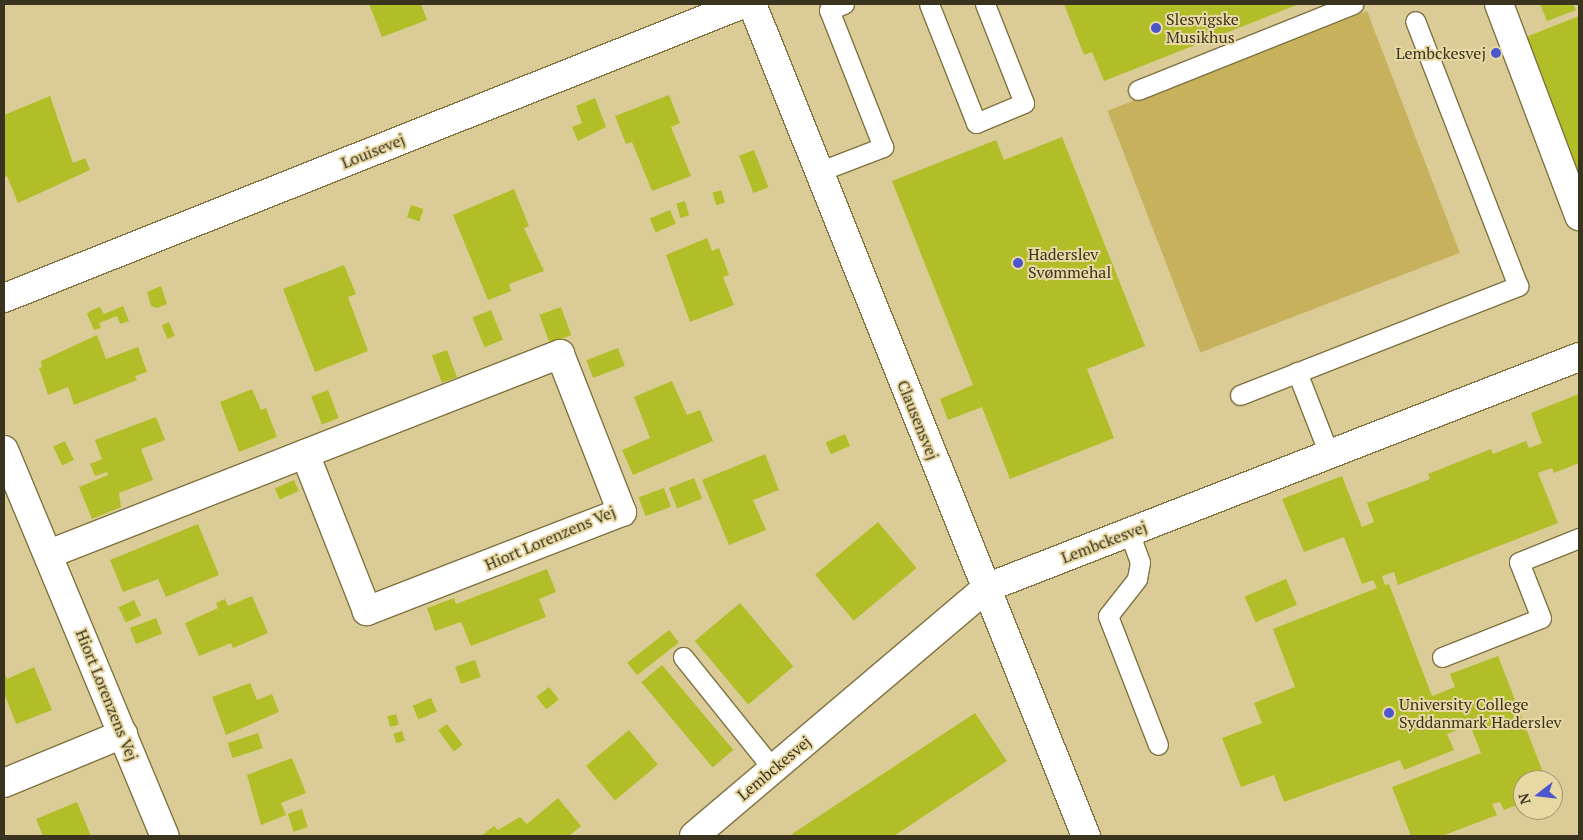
<!DOCTYPE html>
<html>
<head>
<meta charset="utf-8">
<style>
	body { margin:0 }
	#map { position:relative; width:1583px; height:840px; overflow:hidden; background:#dbcc97; font-family:"PT Serif",serif }
	div>[style] { position:absolute }
	.green>* { inset:0; background:#c7b15d; transform-origin:0 0 }
	.building>* { inset:0; background:#b1be28; transform-origin:0 0 }
	.roads { filter:drop-shadow(1px 0 #7f7240) drop-shadow(-1px 0 #7f7240) drop-shadow(0 1px #7f7240) drop-shadow(0 -1px #7f7240) }
	.service>* { height:19px; margin:-9.5px; padding:0 9.5px; transform-origin:9.5px; border-radius:9.5px; background:#fff }
	.minor>* { height:28px; margin:-14px; padding:0 14px; transform-origin:14px; border-radius:14px; background:#fff }
	.tertiary>* { height:28px; margin:-14px; padding:0 14px; transform-origin:14px; border-radius:14px; background:#fff }
	.dots>* { width:14px; height:14px; translate:-50% -50%; box-sizing:border-box; border:2px solid #e8d9a4; border-radius:50% }
	span { translate:-50% -50%; white-space:nowrap; text-align:center; line-height:1.15; -webkit-text-stroke:4px #e8d9a4; paint-order:stroke }
	.poi-label { font-size:16px; color:#3a341e }
	.left { translate:0 -50%; text-align:left }
	.right { translate:-100% -50%; text-align:right }
	.street-label { font-size:16px; color:#3a341e }
	.frame { position:absolute; inset:0; border:5px solid #3a341e; pointer-events:none }
	.north { position:absolute; left:1513px; top:770px; width:50px; height:50px; box-sizing:border-box; background:#e8d9a4; border:1px solid #a2976e; border-radius:50%; rotate:254deg; font-size:14px; font-weight:700; line-height:20px; text-align:center; color:#3a341e }
	.north::after { content:''; display:block; margin:auto; width:18px; height:22px; background:#4d57cd; clip-path:polygon(50% 0,100% 100%,50% 72%,0 100%) }
</style>
</head>
<body>
<div id="map">
	<div class="green">
		<i style="left:1367px;top:11px;width:259px;height:278px;rotate:69deg"></i>
	</div>
	<div class="building">
		<i style="clip-path:polygon(369px 4px,421px 4px,427px 20px,382px 37px)"></i>
		<i style="clip-path:polygon(1064px 4px,1299px 4px,1104px 81px,1092px 52px,1084px 55px)"></i>
		<i style="clip-path:polygon(1540px 4px,1573px 4px,1576px 10px,1547px 21px)"></i>
		<i style="clip-path:polygon(1579px 16px,1579px 170px,1576px 171px,1526px 37px)"></i>
		<i style="clip-path:polygon(669px 95px,680px 123px,671px 127px,691px 176px,652px 191px,632px 142px,626px 144px,615px 116px)"></i>
		<i style="clip-path:polygon(50px 96px,73px 163px,85px 158px,90px 170px,18px 203px,7px 176px,4px 177px,4px 115px)"></i>
		<i style="clip-path:polygon(595px 98px,606px 127px,578px 141px,572px 127px,582px 123px,576px 106px)"></i>
		<i style="clip-path:polygon(1062px 137px,1145px 346px,1087px 369px,1114px 438px,1010px 479px,982px 407px,948px 420px,940px 399px,973px 385px,892px 181px,996px 140px,1004px 160px)"></i>
		<i style="left:754px;top:150px;width:40px;height:16px;rotate:69deg"></i>
		<i style="clip-path:polygon(514px 189px,529px 226px,524px 228px,544px 271px,509px 284px,511px 291px,488px 300px,453px 215px)"></i>
		<i style="left:721px;top:190px;width:13px;height:9px;rotate:72deg"></i>
		<i style="left:685px;top:201px;width:15px;height:9px;rotate:74deg"></i>
		<i style="left:411px;top:205px;width:13px;height:13px;rotate:18deg"></i>
		<i style="left:670px;top:210px;width:15px;height:22px;rotate:67deg"></i>
		<i style="clip-path:polygon(707px 238px,712px 251px,719px 248px,729px 275px,723px 277px,734px 305px,690px 322px,666px 255px)"></i>
		<i style="clip-path:polygon(344px 265px,356px 294px,348px 297px,368px 351px,315px 372px,283px 289px)"></i>
		<i style="clip-path:polygon(161px 286px,167px 304px,157px 308px,151px 306px,147px 292px)"></i>
		<i style="clip-path:polygon(123px 306px,129px 321px,120px 324px,117px 316px,99px 323px,101px 328px,94px 330px,87px 314px,92px 310px,100px 307px,104px 314px)"></i>
		<i style="left:561px;top:307px;width:30px;height:23px;rotate:70deg"></i>
		<i style="left:491px;top:310px;width:32px;height:20px;rotate:68deg"></i>
		<i style="left:169px;top:322px;width:15px;height:8px;rotate:67deg"></i>
		<i style="clip-path:polygon(97px 335px,106px 359px,138px 347px,147px 372px,135px 376px,137px 380px,74px 405px,68px 387px,48px 395px,39px 368px,42px 367px,41px 361px)"></i>
		<i style="left:618px;top:348px;width:19px;height:34px;rotate:69deg"></i>
		<i style="left:447px;top:350px;width:29px;height:16px;rotate:70deg"></i>
		<i style="clip-path:polygon(672px 381px,687px 415px,700px 410px,713px 441px,633px 475px,622px 450px,650px 438px,634px 397px)"></i>
		<i style="clip-path:polygon(252px 389px,261px 410px,266px 408px,277px 437px,239px 452px,220px 402px)"></i>
		<i style="left:328px;top:390px;width:30px;height:18px;rotate:69deg"></i>
		<i style="clip-path:polygon(1579px 394px,1579px 463px,1554px 473px,1552px 468px,1538px 473px,1558px 523px,1398px 585px,1394px 572px,1382px 576px,1385px 585px,1389px 584px,1432px 696px,1455px 687px,1450px 674px,1498px 656px,1546px 780px,1523px 780px,1523px 803px,1504px 810px,1500px 802px,1492px 804px,1497px 815px,1442px 836px,1411px 836px,1392px 787px,1481px 753px,1470px 725px,1447px 734px,1454px 750px,1404px 770px,1400px 760px,1284px 802px,1274px 775px,1241px 787px,1222px 738px,1262px 723px,1254px 703px,1295px 687px,1273px 629px,1377px 588px,1373px 580px,1362px 584px,1344px 537px,1304px 552px,1282px 499px,1342px 476px,1362px 527px,1374px 522px,1367px 503px,1430px 479px,1428px 474px,1491px 449px,1493px 454px,1526px 441px,1529px 448px,1542px 443px,1531px 413px)"></i>
		<i style="clip-path:polygon(156px 417px,165px 440px,141px 449px,153px 480px,119px 493px,121px 507px,92px 519px,79px 487px,108px 475px,107px 472px,95px 476px,90px 464px,102px 459px,95px 440px)"></i>
		<i style="left:845px;top:434px;width:13px;height:21px;rotate:67deg"></i>
		<i style="left:65px;top:441px;width:21px;height:13px;rotate:65deg"></i>
		<i style="clip-path:polygon(765px 454px,779px 490px,753px 500px,766px 530px,729px 545px,702px 480px)"></i>
		<i style="left:694px;top:478px;width:22px;height:27px;rotate:68deg"></i>
		<i style="left:294px;top:480px;width:12px;height:21px;rotate:66deg"></i>
		<i style="left:664px;top:488px;width:20px;height:27px;rotate:70deg"></i>
		<i style="left:878px;top:522px;width:60px;height:82px;rotate:50deg"></i>
		<i style="clip-path:polygon(198px 524px,219px 575px,166px 597px,158px 579px,123px 592px,110px 560px)"></i>
		<i style="clip-path:polygon(547px 569px,556px 592px,539px 599px,546px 617px,471px 646px,461px 622px,435px 631px,427px 608px,454px 598px,456px 604px)"></i>
		<i style="left:1286px;top:579px;width:28px;height:45px;rotate:67deg"></i>
		<i style="clip-path:polygon(252px 596px,268px 633px,233px 648px,231px 643px,199px 656px,185px 623px,218px 608px,216px 603px,225px 599px,228px 606px)"></i>
		<i style="left:134px;top:600px;width:17px;height:17px;rotate:65deg"></i>
		<i style="left:740px;top:603px;width:83px;height:59px;rotate:50deg"></i>
		<i style="left:156px;top:618px;width:17px;height:28px;rotate:69deg"></i>
		<i style="left:669px;top:630px;width:16px;height:53px;rotate:52deg"></i>
		<i style="left:475px;top:660px;width:18px;height:21px;rotate:71deg"></i>
		<i style="left:662px;top:665px;width:111px;height:27px;rotate:50deg"></i>
		<i style="clip-path:polygon(34px 667px,52px 710px,16px 724px,4px 693px,4px 672px,7px 679px)"></i>
		<i style="clip-path:polygon(250px 683px,257px 700px,272px 694px,279px 712px,226px 735px,212px 697px)"></i>
		<i style="left:549px;top:687px;width:16px;height:16px;rotate:52deg"></i>
		<i style="left:431px;top:698px;width:15px;height:20px;rotate:67deg"></i>
		<i style="clip-path:polygon(975px 713px,1007px 761px,894px 836px,794px 836px,792px 834px)"></i>
		<i style="left:396px;top:714px;width:11px;height:9px;rotate:75deg"></i>
		<i style="left:447px;top:724px;width:26px;height:11px;rotate:53deg"></i>
		<i style="left:629px;top:730px;width:45px;height:56px;rotate:50deg"></i>
		<i style="left:402px;top:731px;width:10px;height:9px;rotate:73deg"></i>
		<i style="left:258px;top:733px;width:16px;height:32px;rotate:72deg"></i>
		<i style="clip-path:polygon(292px 758px,306px 793px,281px 803px,286px 815px,261px 825px,247px 775px)"></i>
		<i style="clip-path:polygon(558px 798px,581px 826px,569px 836px,481px 836px,494px 826px,498px 830px,520px 817px,527px 824px)"></i>
		<i style="clip-path:polygon(77px 802px,91px 836px,43px 836px,36px 819px)"></i>
		<i style="left:302px;top:809px;width:19px;height:15px;rotate:72deg"></i>
	</div>
	<div class="roads">
		<div class="service">
			<i style="left:929px;top:4px;width:128px;rotate:68.4deg"></i>
			<i style="left:976px;top:123px;width:52px;rotate:-22.6deg"></i>
			<i style="left:1024px;top:103px;width:106px;rotate:-111.5deg"></i>
			<i style="left:1138px;top:90px;width:232px;rotate:-21.8deg"></i>
			<i style="left:818px;top:172px;width:70px;rotate:-21deg"></i>
			<i style="left:883px;top:147px;width:147px;rotate:-111.5deg"></i>
			<i style="left:829px;top:10px;width:16px;rotate:-22deg"></i>
			<i style="left:1297px;top:372px;width:88px;rotate:68.7deg"></i>
			<i style="left:1240px;top:395px;width:299px;rotate:-21.4deg"></i>
			<i style="left:1518px;top:286px;width:284px;rotate:-111.2deg"></i>
			<i style="left:1129px;top:532px;width:32px;rotate:70deg"></i>
			<i style="left:1140px;top:562px;width:17px;rotate:100deg"></i>
			<i style="left:1137px;top:579px;width:47px;rotate:128.1deg"></i>
			<i style="left:1108px;top:616px;width:138px;rotate:68.8deg"></i>
			<i style="left:683px;top:657px;width:144px;rotate:51.2deg"></i>
			<i style="left:1442px;top:657px;width:106px;rotate:-21.5deg"></i>
			<i style="left:1541px;top:618px;width:60px;rotate:-111.4deg"></i>
			<i style="left:1519px;top:562px;width:65px;rotate:-21.8deg"></i>
		</div>
		<div class="minor">
			<i style="left:1499px;top:4px;width:227px;rotate:69.3deg"></i>
			<i style="left:4px;top:298px;width:795px;rotate:-21.69deg"></i>
			<i style="left:4px;top:450px;width:418px;rotate:67.4deg"></i>
			<i style="left:49px;top:554px;width:549px;rotate:-21.37deg"></i>
			<i style="left:560px;top:354px;width:170px;rotate:68.6deg"></i>
			<i style="left:622px;top:512px;width:274px;rotate:158.8deg"></i>
			<i style="left:367px;top:611px;width:169px;rotate:-111.5deg"></i>
			<i style="left:4px;top:783px;width:129px;rotate:-22.4deg"></i>
			<i style="left:694px;top:836px;width:383px;rotate:-40.3deg"></i>
			<i style="left:986px;top:588px;width:636px;rotate:-21.28deg"></i>
		</div>
		<div class="tertiary">
			<i style="left:752px;top:4px;width:897px;rotate:68.13deg"></i>
		</div>
	</div>
	<div class="dots">
		<i style="left:1156px;top:28px;background:#4d57cd"></i>
		<i style="left:1496px;top:53px;background:#4d57cd"></i>
		<i style="left:1018px;top:263px;background:#4d57cd"></i>
		<i style="left:1389px;top:713px;background:#4d57cd"></i>
	</div>
	<div class="poi-label">
		<span class="left" style="left:1166px;top:28px">Slesvigske<br>Musikhus</span>
		<span class="right" style="left:1486px;top:53px">Lembckesvej</span>
		<span class="left" style="left:1028px;top:263px">Haderslev<br>Svømmehal</span>
		<span class="left" style="left:1399px;top:713px">University College<br>Syddanmark Haderslev</span>
	</div>
	<div class="street-label">
		<span style="left:373px;top:151px;rotate:-22deg">Louisevej</span>
		<span style="left:918px;top:420px;rotate:68deg">Clausensvej</span>
		<span style="left:550px;top:538px;rotate:-23deg">Hiort Lorenzens Vej</span>
		<span style="left:1104px;top:542px;rotate:-21deg">Lembckesvej</span>
		<span style="left:107px;top:695px;rotate:68deg">Hiort Lorenzens Vej</span>
		<span style="left:774px;top:768px;rotate:-40deg">Lembckesvej</span>
	</div>
	<div class="frame"></div>
	<div class="north">N</div>
</div>
</body>
</html>
